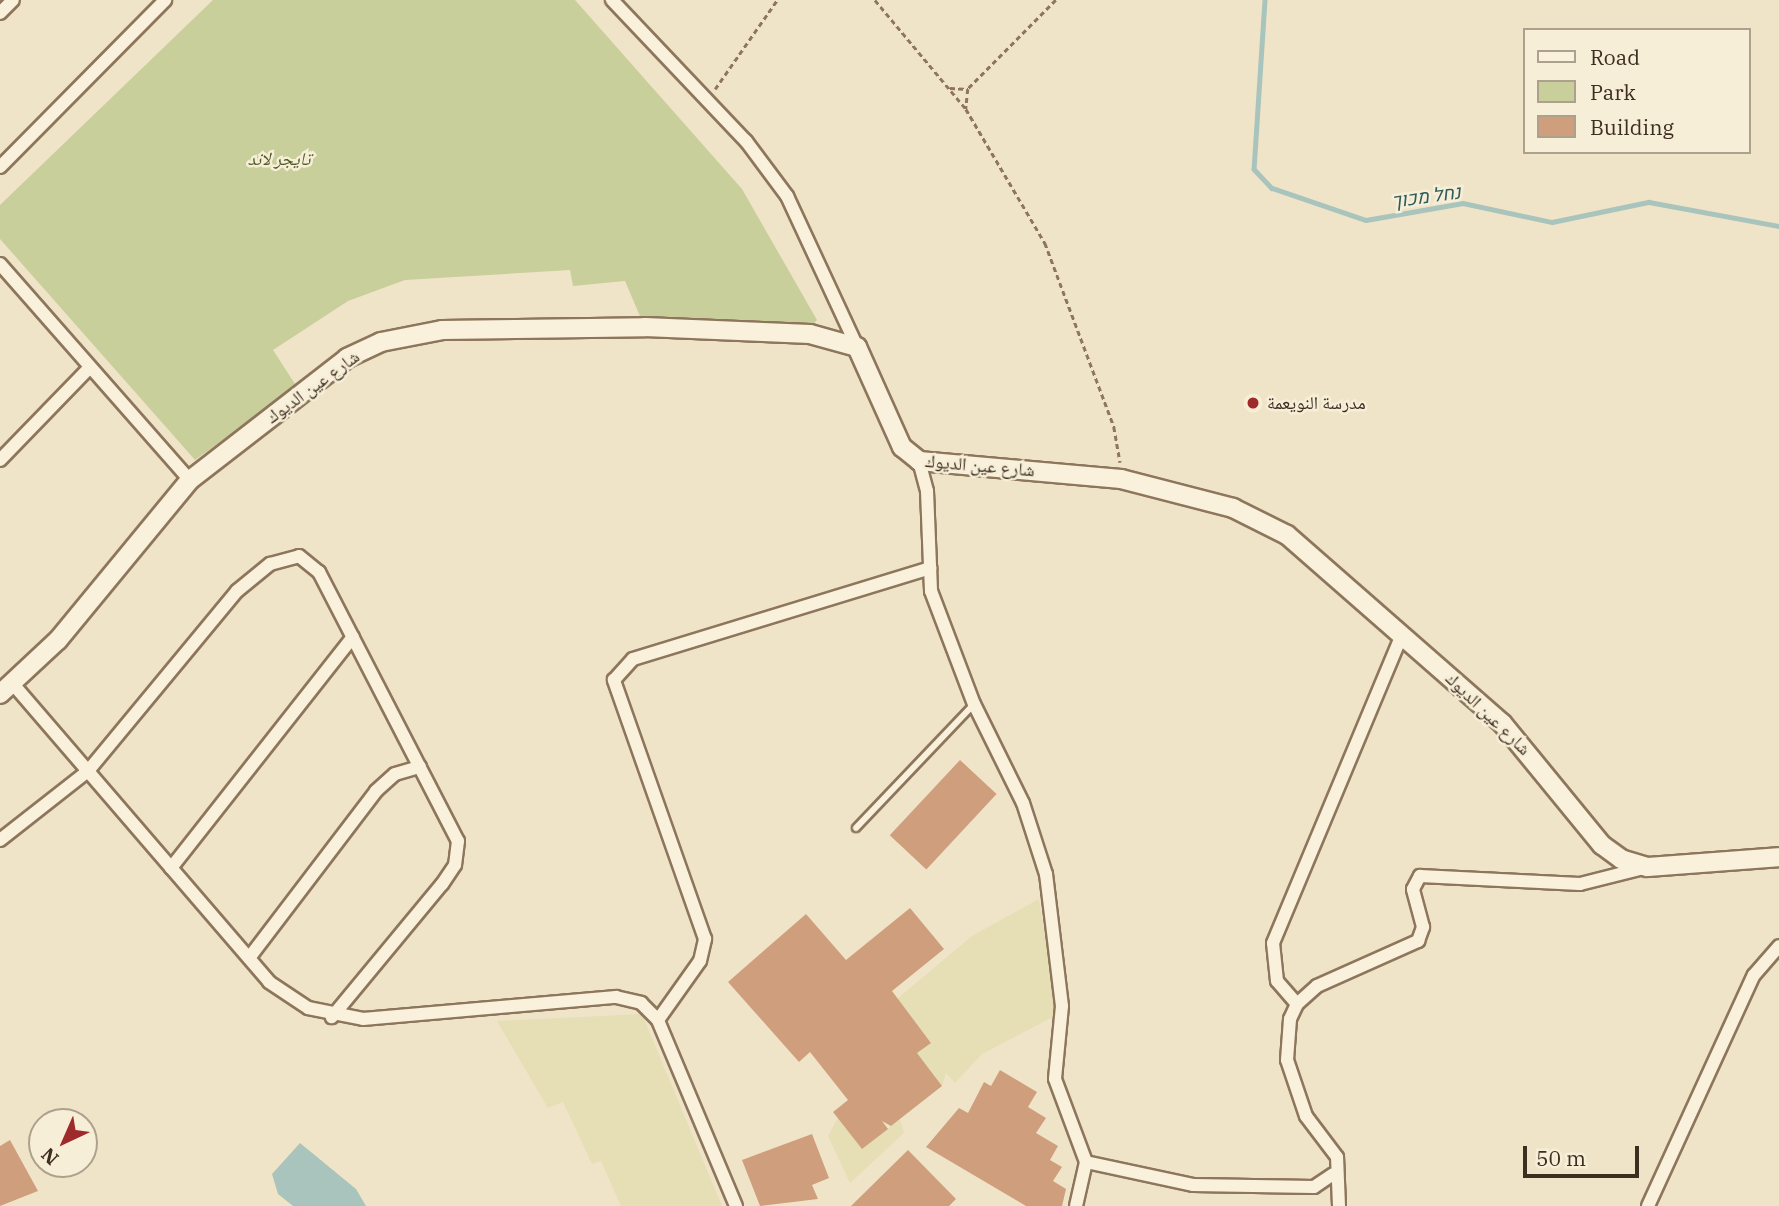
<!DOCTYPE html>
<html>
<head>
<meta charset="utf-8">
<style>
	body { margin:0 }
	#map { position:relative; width:1779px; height:1206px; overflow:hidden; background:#f0e4c8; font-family:"IBM Plex Serif","Noto Naskh Arabic",Heebo,serif }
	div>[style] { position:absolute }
	.farmland>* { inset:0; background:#e6deb5 }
	.green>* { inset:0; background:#c9cf9b }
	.water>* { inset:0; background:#a9c4bc }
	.stream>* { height:4.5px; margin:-2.25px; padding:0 2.25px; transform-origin:2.25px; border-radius:2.25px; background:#a9c4bc }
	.building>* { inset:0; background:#cf9f7d; transform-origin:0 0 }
	.path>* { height:2.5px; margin-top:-1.25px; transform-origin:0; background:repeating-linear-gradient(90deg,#8d765c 0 5px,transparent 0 8.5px) }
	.roads { filter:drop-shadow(2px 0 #8d765c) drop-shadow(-2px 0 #8d765c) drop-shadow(0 2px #8d765c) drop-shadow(0 -2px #8d765c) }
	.lane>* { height:6px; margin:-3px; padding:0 3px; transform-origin:3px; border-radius:3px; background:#faf1dc }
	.street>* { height:12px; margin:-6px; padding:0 6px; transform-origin:6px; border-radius:6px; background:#faf1dc }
	.secondary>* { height:18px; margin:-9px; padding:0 9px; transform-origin:9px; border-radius:9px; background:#faf1dc }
	.dots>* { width:19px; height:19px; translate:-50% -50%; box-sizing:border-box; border:4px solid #f7eed8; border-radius:50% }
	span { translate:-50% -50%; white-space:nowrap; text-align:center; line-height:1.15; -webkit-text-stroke:5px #f7eed8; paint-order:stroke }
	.park-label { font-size:18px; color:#4d5a26; font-style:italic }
	.street-label { font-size:18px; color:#3d2e20 }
	.poi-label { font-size:18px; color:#3d2e20 }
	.left { translate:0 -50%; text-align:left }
	.water-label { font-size:19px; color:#2f5d5a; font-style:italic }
	.legend { position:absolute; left:1523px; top:28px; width:228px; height:126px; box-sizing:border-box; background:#f7eed8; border:2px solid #ada18e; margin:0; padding:9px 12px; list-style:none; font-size:21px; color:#3d2e20 }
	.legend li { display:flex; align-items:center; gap:14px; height:35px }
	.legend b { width:35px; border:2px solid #ada18e }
	.north { position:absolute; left:28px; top:1108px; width:70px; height:70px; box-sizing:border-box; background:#f7eed8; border:2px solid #ada18e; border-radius:50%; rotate:224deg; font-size:19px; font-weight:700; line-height:28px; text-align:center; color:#3d2e20 }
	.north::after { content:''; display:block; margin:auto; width:24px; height:32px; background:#9e2a2b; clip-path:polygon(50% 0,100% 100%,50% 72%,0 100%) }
	.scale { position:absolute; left:1523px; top:1146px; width:116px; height:32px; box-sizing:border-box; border:4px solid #3d2e20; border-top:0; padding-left:9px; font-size:21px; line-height:24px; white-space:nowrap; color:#3d2e20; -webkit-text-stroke:5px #f7eed8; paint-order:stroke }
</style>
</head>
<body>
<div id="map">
	<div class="farmland">
		<i style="clip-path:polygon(1039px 899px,1058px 1021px,1051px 1018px,982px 1054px,955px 1083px,946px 1073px,942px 1086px,917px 1053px,931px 1042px,897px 999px,972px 936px)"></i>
		<i style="clip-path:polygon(642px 1014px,722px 1206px,621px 1206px,601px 1161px,592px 1164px,563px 1102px,548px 1108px,497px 1021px)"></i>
		<i style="clip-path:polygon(838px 1118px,862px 1149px,900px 1119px,904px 1133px,850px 1183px,828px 1136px)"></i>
	</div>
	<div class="green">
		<i style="clip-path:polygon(213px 0,575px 0,742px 189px,817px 320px,809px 328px,642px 321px,625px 281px,573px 286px,570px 270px,405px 280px,348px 301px,273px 350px,297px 387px,195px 460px,0 239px,0 205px)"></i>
	</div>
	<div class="water">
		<i style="clip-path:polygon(300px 1143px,356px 1189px,366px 1206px,293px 1206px,278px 1194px,272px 1174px)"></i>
	</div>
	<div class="stream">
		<i style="left:1265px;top:0;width:169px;rotate:93.7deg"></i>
		<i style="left:1254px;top:169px;width:26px;rotate:47deg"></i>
		<i style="left:1272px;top:188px;width:99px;rotate:18.8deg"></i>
		<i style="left:1366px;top:220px;width:98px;rotate:-9.9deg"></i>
		<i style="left:1463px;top:203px;width:91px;rotate:12.1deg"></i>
		<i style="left:1552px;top:222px;width:99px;rotate:-11.7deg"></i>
		<i style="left:1649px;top:202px;width:132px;rotate:10.5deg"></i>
	</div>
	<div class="building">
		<i style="left:960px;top:760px;width:50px;height:103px;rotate:43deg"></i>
		<i style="clip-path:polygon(910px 908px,944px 949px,892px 991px,931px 1043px,917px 1053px,942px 1086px,891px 1126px,882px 1121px,888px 1129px,862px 1149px,833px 1112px,848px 1100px,810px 1052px,799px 1062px,728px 982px,806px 914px,846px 960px)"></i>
		<i style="clip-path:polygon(1000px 1070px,1037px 1092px,1028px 1107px,1046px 1118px,1036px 1133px,1058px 1146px,1050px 1160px,1062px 1167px,1053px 1181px,1066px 1189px,1062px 1206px,1026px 1206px,926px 1147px,959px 1108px,968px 1113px,984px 1082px,991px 1086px)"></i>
		<i style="clip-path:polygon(812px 1134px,829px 1178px,812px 1185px,818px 1199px,760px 1206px,742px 1160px)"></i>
		<i style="clip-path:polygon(10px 1140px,38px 1191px,0 1206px,0 1146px)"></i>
		<i style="clip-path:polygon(908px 1150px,956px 1199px,949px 1206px,851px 1206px)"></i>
	</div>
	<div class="path">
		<i style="left:875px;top:0;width:142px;rotate:50.1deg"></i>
		<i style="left:1056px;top:0;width:125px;rotate:134.7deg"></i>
		<i style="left:968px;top:89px;width:20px;rotate:96deg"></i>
		<i style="left:966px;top:109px;width:156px;rotate:59.5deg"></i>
		<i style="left:1045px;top:243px;width:197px;rotate:69.4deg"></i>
		<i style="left:1114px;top:427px;width:36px;rotate:80deg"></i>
		<i style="left:950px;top:88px;width:18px;rotate:3deg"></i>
		<i style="left:715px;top:89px;width:108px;rotate:-55.1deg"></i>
	</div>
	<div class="roads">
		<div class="lane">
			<i style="left:856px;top:828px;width:171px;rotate:-46.4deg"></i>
		</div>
		<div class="street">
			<i style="left:612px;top:0;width:195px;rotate:46.5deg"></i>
			<i style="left:746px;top:141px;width:69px;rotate:53.3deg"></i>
			<i style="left:787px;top:196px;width:166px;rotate:65.1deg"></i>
			<i style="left:0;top:13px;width:18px;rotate:-45deg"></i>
			<i style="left:0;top:167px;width:235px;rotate:-45.3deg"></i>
			<i style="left:0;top:264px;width:288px;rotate:48.7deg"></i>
			<i style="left:0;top:460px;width:129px;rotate:-45.9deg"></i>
			<i style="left:919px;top:461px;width:31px;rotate:75deg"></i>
			<i style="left:927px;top:491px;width:100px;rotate:87.7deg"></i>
			<i style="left:931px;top:591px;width:121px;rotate:69.2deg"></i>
			<i style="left:974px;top:704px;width:110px;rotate:63.7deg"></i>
			<i style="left:1023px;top:803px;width:75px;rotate:72.1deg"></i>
			<i style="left:1046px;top:874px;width:133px;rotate:83.1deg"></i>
			<i style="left:1062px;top:1006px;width:73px;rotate:95.5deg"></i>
			<i style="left:1055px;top:1079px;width:89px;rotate:69.5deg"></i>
			<i style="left:1086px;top:1162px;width:45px;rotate:102.8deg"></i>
			<i style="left:13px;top:684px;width:393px;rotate:49.3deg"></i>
			<i style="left:269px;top:982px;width:47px;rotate:33.7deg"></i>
			<i style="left:308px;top:1008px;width:56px;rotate:11.3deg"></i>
			<i style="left:363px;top:1019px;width:254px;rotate:-5deg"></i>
			<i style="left:616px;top:997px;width:26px;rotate:13deg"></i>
			<i style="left:641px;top:1003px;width:24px;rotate:45deg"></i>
			<i style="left:0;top:840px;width:112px;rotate:-38.1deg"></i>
			<i style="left:88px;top:771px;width:234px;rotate:-50.4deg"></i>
			<i style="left:237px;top:591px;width:43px;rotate:-39.3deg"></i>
			<i style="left:270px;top:564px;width:30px;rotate:-15deg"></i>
			<i style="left:299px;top:556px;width:26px;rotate:39deg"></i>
			<i style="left:319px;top:572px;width:303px;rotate:62.7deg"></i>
			<i style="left:458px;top:841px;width:24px;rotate:97deg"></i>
			<i style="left:455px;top:865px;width:23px;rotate:124deg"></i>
			<i style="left:442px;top:884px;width:173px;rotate:129.6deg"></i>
			<i style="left:171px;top:868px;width:294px;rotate:-51.8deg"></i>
			<i style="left:249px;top:958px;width:210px;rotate:-52.7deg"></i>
			<i style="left:376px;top:791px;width:25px;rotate:-42deg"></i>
			<i style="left:395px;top:774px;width:26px;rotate:-16deg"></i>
			<i style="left:1297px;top:1004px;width:30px;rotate:-131deg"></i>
			<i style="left:1277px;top:981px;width:38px;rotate:-96deg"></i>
			<i style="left:1273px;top:943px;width:334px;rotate:-67.3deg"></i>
			<i style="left:1086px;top:1162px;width:109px;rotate:12.1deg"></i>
			<i style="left:1193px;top:1185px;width:121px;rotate:0.9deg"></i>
			<i style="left:1314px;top:1187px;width:23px;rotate:-34deg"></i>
			<i style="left:736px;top:1206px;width:202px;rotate:-112.8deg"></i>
			<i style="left:658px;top:1020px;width:72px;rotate:-54.6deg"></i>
			<i style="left:700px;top:961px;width:23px;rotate:-77deg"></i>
			<i style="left:705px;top:939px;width:275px;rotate:-109.4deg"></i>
			<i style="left:614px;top:680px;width:28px;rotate:-48deg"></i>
			<i style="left:633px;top:659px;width:311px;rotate:-17deg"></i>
			<i style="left:1339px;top:1206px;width:49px;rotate:-92.3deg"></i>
			<i style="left:1337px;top:1157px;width:51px;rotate:-127.1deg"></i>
			<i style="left:1306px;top:1116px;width:59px;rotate:-108.7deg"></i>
			<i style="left:1287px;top:1060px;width:41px;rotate:-85.8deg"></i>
			<i style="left:1290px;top:1019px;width:17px;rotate:-65deg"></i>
			<i style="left:1297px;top:1004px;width:27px;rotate:-42deg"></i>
			<i style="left:1317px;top:986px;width:111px;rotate:-24deg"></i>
			<i style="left:1418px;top:941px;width:15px;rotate:-70deg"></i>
			<i style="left:1423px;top:927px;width:39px;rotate:-105deg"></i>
			<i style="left:1413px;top:889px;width:15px;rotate:-62deg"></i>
			<i style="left:1420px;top:876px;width:160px;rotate:2.9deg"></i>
			<i style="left:1580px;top:884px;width:69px;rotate:-14.2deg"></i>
			<i style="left:1648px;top:1206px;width:254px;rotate:-65.4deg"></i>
			<i style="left:1754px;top:975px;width:38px;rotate:-49deg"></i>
		</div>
		<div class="secondary">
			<i style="left:0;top:694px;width:79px;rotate:-43deg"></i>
			<i style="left:58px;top:640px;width:207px;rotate:-50.5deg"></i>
			<i style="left:190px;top:480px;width:199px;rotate:-37.8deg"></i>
			<i style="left:347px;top:358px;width:38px;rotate:-25deg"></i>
			<i style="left:381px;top:342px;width:62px;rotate:-11.1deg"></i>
			<i style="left:442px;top:330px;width:203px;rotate:-0.8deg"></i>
			<i style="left:645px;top:327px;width:165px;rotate:2.4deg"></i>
			<i style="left:810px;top:334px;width:49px;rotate:15.5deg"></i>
			<i style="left:857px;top:347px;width:110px;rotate:65.8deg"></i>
			<i style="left:902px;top:447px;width:22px;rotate:39deg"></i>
			<i style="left:919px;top:461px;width:203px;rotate:5.1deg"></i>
			<i style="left:1121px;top:479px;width:116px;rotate:14.5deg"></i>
			<i style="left:1233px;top:508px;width:60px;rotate:26.6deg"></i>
			<i style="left:1287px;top:535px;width:286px;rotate:41.2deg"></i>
			<i style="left:1502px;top:723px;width:158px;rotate:50.7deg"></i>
			<i style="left:1602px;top:845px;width:24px;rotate:36deg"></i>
			<i style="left:1621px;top:859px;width:27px;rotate:17deg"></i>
			<i style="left:1647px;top:867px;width:132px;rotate:-4.3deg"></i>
		</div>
	</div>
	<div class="dots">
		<i style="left:1253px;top:403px;background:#9e2a2b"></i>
	</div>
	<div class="park-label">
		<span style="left:279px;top:159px">تايجر لاند</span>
	</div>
	<div class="street-label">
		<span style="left:313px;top:387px;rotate:-36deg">شارع عين الديوك</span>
		<span style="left:980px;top:466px;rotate:5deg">شارع عين الديوك</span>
		<span style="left:1488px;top:714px;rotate:44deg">شارع عين الديوك</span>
	</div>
	<div class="poi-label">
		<span class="left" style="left:1267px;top:403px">مدرسة النويعمة</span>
	</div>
	<div class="water-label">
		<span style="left:1426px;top:197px;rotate:-8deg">נחל מכוך</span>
	</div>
	<ul class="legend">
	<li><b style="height:9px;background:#faf1dc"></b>Road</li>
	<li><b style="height:19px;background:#c9cf9b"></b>Park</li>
	<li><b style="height:19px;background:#cf9f7d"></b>Building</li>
	</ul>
	<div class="north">N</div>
	<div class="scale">50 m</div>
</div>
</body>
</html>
